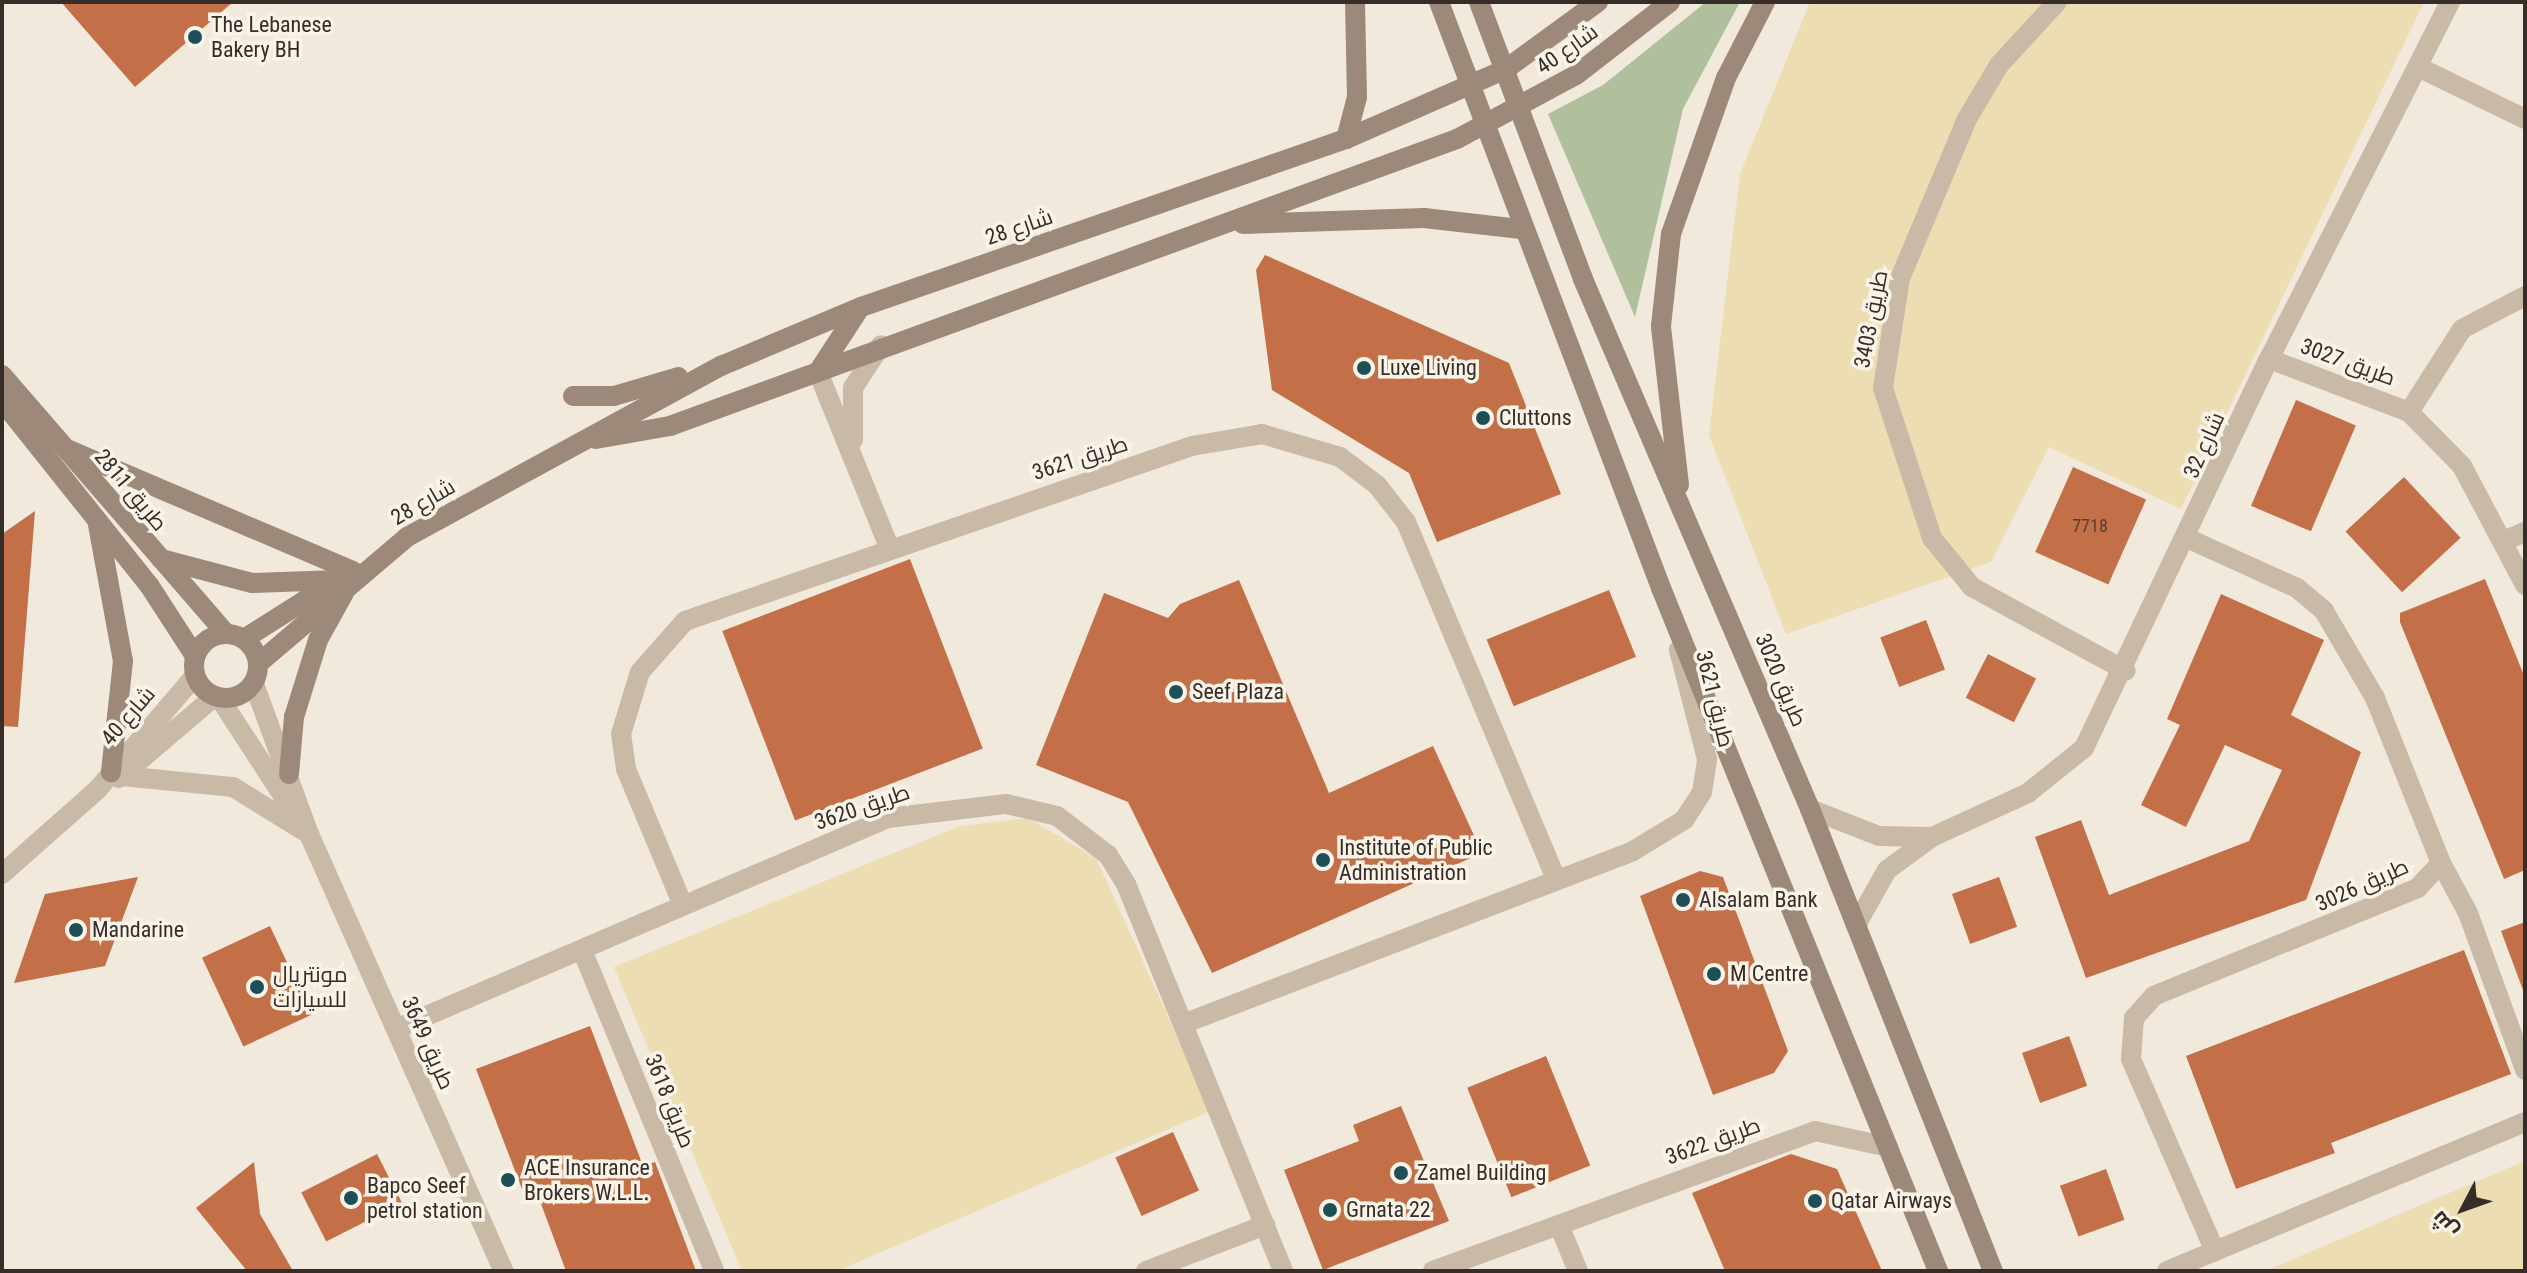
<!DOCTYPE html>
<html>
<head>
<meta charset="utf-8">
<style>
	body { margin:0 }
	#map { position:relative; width:2527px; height:1273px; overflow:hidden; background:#f1e9dc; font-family:"Roboto Condensed",Cairo,sans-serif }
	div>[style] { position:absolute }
	.green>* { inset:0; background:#b1c09c }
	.sand>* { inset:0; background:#ecddb3 }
	.building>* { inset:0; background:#c36f48; transform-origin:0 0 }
	.street>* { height:20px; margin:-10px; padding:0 10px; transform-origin:10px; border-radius:10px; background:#c9baa8 }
	.secondary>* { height:20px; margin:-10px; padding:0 10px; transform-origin:10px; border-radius:10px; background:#9d8979 }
	.secondary>.ring { margin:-10px; padding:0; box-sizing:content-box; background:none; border:20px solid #9d8979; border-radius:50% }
	.dots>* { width:22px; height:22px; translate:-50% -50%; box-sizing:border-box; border:4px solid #f9f3e8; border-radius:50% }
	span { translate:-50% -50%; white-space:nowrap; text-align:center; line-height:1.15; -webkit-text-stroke:7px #f9f3e8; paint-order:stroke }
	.number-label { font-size:18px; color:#593e30 }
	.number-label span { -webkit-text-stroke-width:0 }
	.poi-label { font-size:22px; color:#362d28 }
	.left { translate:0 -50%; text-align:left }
	.street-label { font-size:22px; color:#362d28 }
	.frame { position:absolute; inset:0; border:4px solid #362d28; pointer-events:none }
	.north { position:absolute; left:2423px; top:1169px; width:80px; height:80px; -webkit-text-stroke:6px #f9f3e8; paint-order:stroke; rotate:229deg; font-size:22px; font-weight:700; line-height:32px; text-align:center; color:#362d28 }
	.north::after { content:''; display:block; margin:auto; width:28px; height:36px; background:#362d28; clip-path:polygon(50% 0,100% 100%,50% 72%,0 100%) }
</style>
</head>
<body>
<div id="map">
	<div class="green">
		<i style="clip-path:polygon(1706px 2px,1740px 2px,1683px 109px,1635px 317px,1548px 114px,1603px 85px)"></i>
	</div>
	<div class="sand">
		<i style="clip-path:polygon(1810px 2px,2424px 2px,2181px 509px,2049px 447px,1991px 562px,1786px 634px,1709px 435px,1740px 174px)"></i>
		<i style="clip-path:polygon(1028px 818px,1096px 858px,1211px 1111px,837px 1271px,742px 1271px,614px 967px,960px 826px)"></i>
		<i style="clip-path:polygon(2525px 1161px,2525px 1271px,2265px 1271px)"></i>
	</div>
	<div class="building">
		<i style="clip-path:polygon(61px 2px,233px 2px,135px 87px)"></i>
		<i style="clip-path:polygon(1265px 255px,1509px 363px,1561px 494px,1437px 542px,1409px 473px,1272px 390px,1256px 270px)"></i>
		<i style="left:2296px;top:400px;width:65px;height:115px;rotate:23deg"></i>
		<i style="left:2073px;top:467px;width:80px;height:93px;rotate:24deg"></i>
		<i style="left:2404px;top:477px;width:83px;height:80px;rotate:47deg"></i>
		<i style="clip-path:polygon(35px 511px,18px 727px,2px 726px,2px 534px)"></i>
		<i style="left:910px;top:559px;width:203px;height:201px;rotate:69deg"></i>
		<i style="clip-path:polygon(2485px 579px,2525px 678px,2525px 870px,2504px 879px,2400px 622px,2400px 613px)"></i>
		<i style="clip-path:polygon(1239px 580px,1329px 793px,1433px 746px,1482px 853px,1212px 973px,1128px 802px,1036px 765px,1104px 593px,1168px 618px,1180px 604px)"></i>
		<i style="left:1609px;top:590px;width:72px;height:132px;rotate:68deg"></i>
		<i style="clip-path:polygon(2221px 594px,2324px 640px,2291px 715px,2361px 752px,2306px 900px,2086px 978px,2035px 837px,2081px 820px,2109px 895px,2249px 841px,2282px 770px,2225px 745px,2186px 827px,2141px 805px,2180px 725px,2167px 719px)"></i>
		<i style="left:1926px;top:620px;width:53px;height:49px;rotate:69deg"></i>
		<i style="left:1988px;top:654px;width:54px;height:49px;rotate:27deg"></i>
		<i style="clip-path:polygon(1700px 871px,1723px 877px,1788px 1051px,1774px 1073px,1713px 1095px,1640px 896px)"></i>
		<i style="clip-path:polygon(138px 877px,105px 966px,14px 983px,45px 894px)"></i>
		<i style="left:1999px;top:877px;width:53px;height:50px;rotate:70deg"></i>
		<i style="clip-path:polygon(2525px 922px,2525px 990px,2523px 990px,2501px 931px)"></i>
		<i style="left:270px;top:926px;width:98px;height:75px;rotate:65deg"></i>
		<i style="clip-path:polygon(2464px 950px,2511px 1074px,2331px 1143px,2335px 1153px,2236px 1189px,2186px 1056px)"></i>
		<i style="clip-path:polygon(590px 1026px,643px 1166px,655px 1162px,696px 1271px,566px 1271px,534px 1185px,522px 1189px,476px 1069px)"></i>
		<i style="left:2069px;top:1036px;width:53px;height:50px;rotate:70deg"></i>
		<i style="left:1546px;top:1056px;width:118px;height:85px;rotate:68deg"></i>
		<i style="clip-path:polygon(1401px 1106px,1449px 1221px,1323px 1270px,1284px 1170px,1359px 1141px,1353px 1125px)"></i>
		<i style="left:1173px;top:1132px;width:64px;height:63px;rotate:66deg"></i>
		<i style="left:377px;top:1154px;width:55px;height:85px;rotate:63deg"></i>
		<i style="clip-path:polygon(1791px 1154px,1837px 1169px,1882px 1271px,1725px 1271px,1692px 1193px)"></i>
		<i style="clip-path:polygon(254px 1162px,260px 1214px,293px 1271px,247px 1271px,196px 1208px)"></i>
		<i style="left:2106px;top:1169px;width:54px;height:49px;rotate:70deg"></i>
	</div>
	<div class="street">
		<i style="left:2057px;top:2px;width:86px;rotate:132.6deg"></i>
		<i style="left:1999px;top:65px;width:63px;rotate:120.7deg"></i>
		<i style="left:1967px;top:119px;width:173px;rotate:112.8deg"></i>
		<i style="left:1900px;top:278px;width:111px;rotate:98.8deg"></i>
		<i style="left:1883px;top:388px;width:158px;rotate:71.9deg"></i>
		<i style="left:1932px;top:538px;width:63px;rotate:50.8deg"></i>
		<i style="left:1972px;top:587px;width:175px;rotate:28.6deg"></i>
		<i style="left:2418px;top:67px;width:119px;rotate:25.9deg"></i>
		<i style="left:2269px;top:359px;width:150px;rotate:20.7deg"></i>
		<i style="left:2409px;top:412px;width:76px;rotate:45.5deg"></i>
		<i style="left:2462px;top:466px;width:135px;rotate:62.1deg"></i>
		<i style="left:818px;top:372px;width:189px;rotate:67.9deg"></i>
		<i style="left:2409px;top:412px;width:98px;rotate:-57.4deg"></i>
		<i style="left:2462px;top:329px;width:71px;rotate:-27.6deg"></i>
		<i style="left:853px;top:440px;width:52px;rotate:-90deg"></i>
		<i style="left:853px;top:388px;width:51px;rotate:-56.9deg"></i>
		<i style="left:2189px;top:539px;width:119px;rotate:24.4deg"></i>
		<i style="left:2297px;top:588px;width:35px;rotate:40deg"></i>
		<i style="left:2324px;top:611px;width:101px;rotate:59.6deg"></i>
		<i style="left:2375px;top:698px;width:178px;rotate:68.2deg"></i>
		<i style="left:2441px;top:863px;width:34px;rotate:133deg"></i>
		<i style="left:2418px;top:888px;width:285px;rotate:157.8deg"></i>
		<i style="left:2154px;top:996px;width:30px;rotate:132deg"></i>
		<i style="left:2134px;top:1018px;width:41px;rotate:94.2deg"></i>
		<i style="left:2131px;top:1059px;width:210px;rotate:66.4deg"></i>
		<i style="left:2215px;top:1251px;width:336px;rotate:-22.6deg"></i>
		<i style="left:2506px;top:540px;width:21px;rotate:-23deg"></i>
		<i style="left:254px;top:684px;width:160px;rotate:69.9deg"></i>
		<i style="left:309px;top:834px;width:479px;rotate:66deg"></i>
		<i style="left:220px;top:699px;width:134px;rotate:56.9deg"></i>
		<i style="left:122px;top:776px;width:112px;rotate:5.7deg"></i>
		<i style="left:233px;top:787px;width:89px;rotate:31.7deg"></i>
		<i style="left:119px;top:778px;width:125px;rotate:-40.5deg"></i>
		<i style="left:1810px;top:809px;width:74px;rotate:21.4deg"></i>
		<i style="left:1879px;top:836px;width:53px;rotate:1.1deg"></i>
		<i style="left:2441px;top:863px;width:57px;rotate:61.6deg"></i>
		<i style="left:2468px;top:913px;width:167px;rotate:70deg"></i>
		<i style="left:2px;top:874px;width:128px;rotate:-41.5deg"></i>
		<i style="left:98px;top:789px;width:149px;rotate:-49.4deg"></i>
		<i style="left:682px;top:903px;width:145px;rotate:-112.7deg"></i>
		<i style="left:626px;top:769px;width:35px;rotate:-98deg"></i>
		<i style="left:621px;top:734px;width:65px;rotate:-73deg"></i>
		<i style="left:640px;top:672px;width:68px;rotate:-48.6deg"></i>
		<i style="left:685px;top:621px;width:536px;rotate:-19.04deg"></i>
		<i style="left:1192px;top:446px;width:71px;rotate:-9.7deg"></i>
		<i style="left:1262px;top:434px;width:81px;rotate:16.4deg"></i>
		<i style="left:1340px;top:457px;width:46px;rotate:37.1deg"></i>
		<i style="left:1377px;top:485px;width:47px;rotate:51.9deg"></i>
		<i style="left:1406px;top:522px;width:385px;rotate:67.2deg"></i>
		<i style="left:1856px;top:925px;width:63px;rotate:-60.6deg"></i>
		<i style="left:1887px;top:870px;width:56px;rotate:-36.3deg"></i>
		<i style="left:1932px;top:837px;width:106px;rotate:-24.6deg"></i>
		<i style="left:2028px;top:793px;width:72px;rotate:-38.8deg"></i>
		<i style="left:2084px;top:748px;width:431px;rotate:-64.6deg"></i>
		<i style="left:2269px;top:359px;width:400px;rotate:-63.1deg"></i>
		<i style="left:582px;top:950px;width:347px;rotate:67.6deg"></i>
		<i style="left:1188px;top:1022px;width:477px;rotate:-21deg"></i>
		<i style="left:1633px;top:851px;width:60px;rotate:-31.3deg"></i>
		<i style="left:1684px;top:820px;width:33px;rotate:-57deg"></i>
		<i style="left:1702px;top:792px;width:33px;rotate:-81deg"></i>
		<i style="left:1707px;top:759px;width:113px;rotate:-104.4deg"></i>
		<i style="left:396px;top:1029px;width:535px;rotate:-23.21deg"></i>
		<i style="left:888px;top:818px;width:119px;rotate:-6.8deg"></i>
		<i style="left:1006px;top:804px;width:52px;rotate:13.2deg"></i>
		<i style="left:1057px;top:816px;width:64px;rotate:37.4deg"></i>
		<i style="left:1108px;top:855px;width:34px;rotate:58deg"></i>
		<i style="left:1126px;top:884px;width:418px;rotate:67.9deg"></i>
		<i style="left:1559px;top:1225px;width:50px;rotate:67.6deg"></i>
		<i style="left:1146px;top:1271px;width:128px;rotate:-21.1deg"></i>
		<i style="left:1433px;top:1271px;width:407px;rotate:-20.1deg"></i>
		<i style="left:1815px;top:1131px;width:75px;rotate:12.4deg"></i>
		<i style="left:2167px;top:1271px;width:52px;rotate:-22.6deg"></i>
	</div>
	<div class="secondary">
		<i style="left:1439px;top:2px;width:627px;rotate:69.25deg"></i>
		<i style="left:1661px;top:588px;width:737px;rotate:67.92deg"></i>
		<i style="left:1479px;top:2px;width:296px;rotate:69.4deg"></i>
		<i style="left:1583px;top:279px;width:577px;rotate:66.81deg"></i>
		<i style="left:1810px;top:809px;width:497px;rotate:68.4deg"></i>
		<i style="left:1346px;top:139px;width:43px;rotate:-75.3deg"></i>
		<i style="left:1357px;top:97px;width:95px;rotate:-91.2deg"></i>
		<i style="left:1243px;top:224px;width:181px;rotate:-1.9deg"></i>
		<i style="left:1424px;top:218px;width:98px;rotate:6.5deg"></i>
		<i style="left:818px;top:372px;width:75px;rotate:-56.9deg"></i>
		<i style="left:2px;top:375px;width:342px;rotate:49.1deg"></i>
		<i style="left:573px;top:396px;width:41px"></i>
		<i style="left:614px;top:396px;width:67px;rotate:-16.5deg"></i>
		<i style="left:2px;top:401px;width:236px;rotate:51.4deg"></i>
		<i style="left:149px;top:585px;width:85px;rotate:57.1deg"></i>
		<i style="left:596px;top:439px;width:75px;rotate:-10deg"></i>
		<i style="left:670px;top:426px;width:838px;rotate:-20.04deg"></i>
		<i style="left:1457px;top:139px;width:135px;rotate:-28.3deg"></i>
		<i style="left:1576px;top:75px;width:119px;rotate:-37.8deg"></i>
		<i style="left:69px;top:450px;width:309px;rotate:23.1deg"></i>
		<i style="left:1679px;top:485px;width:160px;rotate:-96.5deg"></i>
		<i style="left:1661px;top:326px;width:93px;rotate:-83.8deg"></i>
		<i style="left:1671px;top:234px;width:165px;rotate:-70.6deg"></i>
		<i style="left:1726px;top:78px;width:85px;rotate:-62.8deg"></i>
		<i style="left:98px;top:525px;width:138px;rotate:79.6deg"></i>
		<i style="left:123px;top:661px;width:112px;rotate:96.2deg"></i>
		<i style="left:161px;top:559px;width:94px;rotate:14.8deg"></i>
		<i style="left:252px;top:583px;width:85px;rotate:-2deg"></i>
		<i class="ring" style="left:194px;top:634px;width:44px;height:44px"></i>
		<i style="left:244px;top:639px;width:107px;rotate:-32.3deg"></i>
		<i style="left:259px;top:663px;width:194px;rotate:-40.4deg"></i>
		<i style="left:407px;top:537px;width:358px;rotate:-28.6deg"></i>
		<i style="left:721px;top:366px;width:152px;rotate:-22.9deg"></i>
		<i style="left:861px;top:307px;width:513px;rotate:-19.11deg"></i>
		<i style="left:1346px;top:139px;width:175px;rotate:-23.6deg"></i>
		<i style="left:1506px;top:69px;width:114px;rotate:-36.1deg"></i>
		<i style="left:289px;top:774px;width:57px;rotate:-85deg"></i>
		<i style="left:294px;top:717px;width:81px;rotate:-72.7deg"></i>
		<i style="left:318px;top:640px;width:54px;rotate:-61deg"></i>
	</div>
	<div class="dots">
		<i style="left:195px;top:37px;background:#1e4f57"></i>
		<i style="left:1364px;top:368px;background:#1e4f57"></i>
		<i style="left:1483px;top:418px;background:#1e4f57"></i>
		<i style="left:1176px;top:692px;background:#1e4f57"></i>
		<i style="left:1323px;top:860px;background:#1e4f57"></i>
		<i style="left:1683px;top:900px;background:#1e4f57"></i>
		<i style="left:76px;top:930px;background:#1e4f57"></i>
		<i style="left:1714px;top:974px;background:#1e4f57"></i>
		<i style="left:257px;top:987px;background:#1e4f57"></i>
		<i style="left:1401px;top:1173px;background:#1e4f57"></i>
		<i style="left:508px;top:1180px;background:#1e4f57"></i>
		<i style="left:351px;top:1198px;background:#1e4f57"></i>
		<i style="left:1815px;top:1201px;background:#1e4f57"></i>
		<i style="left:1330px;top:1210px;background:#1e4f57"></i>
	</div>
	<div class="number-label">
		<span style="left:2090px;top:526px">7718</span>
	</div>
	<div class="poi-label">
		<span class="left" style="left:211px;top:37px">The Lebanese<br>Bakery BH</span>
		<span class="left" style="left:1380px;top:368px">Luxe Living</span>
		<span class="left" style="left:1499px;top:418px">Cluttons</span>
		<span class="left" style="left:1192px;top:692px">Seef Plaza</span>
		<span class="left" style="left:1339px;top:860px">Institute of Public<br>Administration</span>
		<span class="left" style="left:1699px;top:900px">Alsalam Bank</span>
		<span class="left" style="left:92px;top:930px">Mandarine</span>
		<span class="left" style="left:273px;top:987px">مونتريال<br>للسيارات</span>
		<span class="left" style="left:1730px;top:974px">M Centre</span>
		<span class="left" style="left:524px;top:1180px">ACE Insurance<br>Brokers W.L.L.</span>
		<span class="left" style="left:1417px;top:1173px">Zamel Building</span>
		<span class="left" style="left:367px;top:1198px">Bapco Seef<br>petrol station</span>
		<span class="left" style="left:1831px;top:1201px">Qatar Airways</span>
		<span class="left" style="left:1346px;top:1210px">Grnata 22</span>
	</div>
	<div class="street-label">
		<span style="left:1567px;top:49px;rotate:-35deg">شارع 40</span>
		<span style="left:1019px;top:227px;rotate:-19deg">شارع 28</span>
		<span style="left:1871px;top:319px;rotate:-79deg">طريق 3403</span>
		<span style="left:2348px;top:362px;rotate:20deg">طريق 3027</span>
		<span style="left:2204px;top:445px;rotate:-66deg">شارع 32</span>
		<span style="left:1080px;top:458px;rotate:-18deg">طريق 3621</span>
		<span style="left:131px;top:490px;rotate:50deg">طريق 2811</span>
		<span style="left:423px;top:502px;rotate:-30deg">شارع 28</span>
		<span style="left:1781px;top:680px;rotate:67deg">طريق 3020</span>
		<span style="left:1715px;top:699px;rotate:76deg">طريق 3621</span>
		<span style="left:128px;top:716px;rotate:-49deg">شارع 40</span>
		<span style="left:862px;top:807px;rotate:-19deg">طريق 3620</span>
		<span style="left:2362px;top:885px;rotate:-24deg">طريق 3026</span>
		<span style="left:428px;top:1043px;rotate:66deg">طريق 3649</span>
		<span style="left:670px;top:1101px;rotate:68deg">طريق 3618</span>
		<span style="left:1713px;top:1141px;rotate:-20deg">طريق 3622</span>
	</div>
	<div class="frame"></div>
	<div class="north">ش</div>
</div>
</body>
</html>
